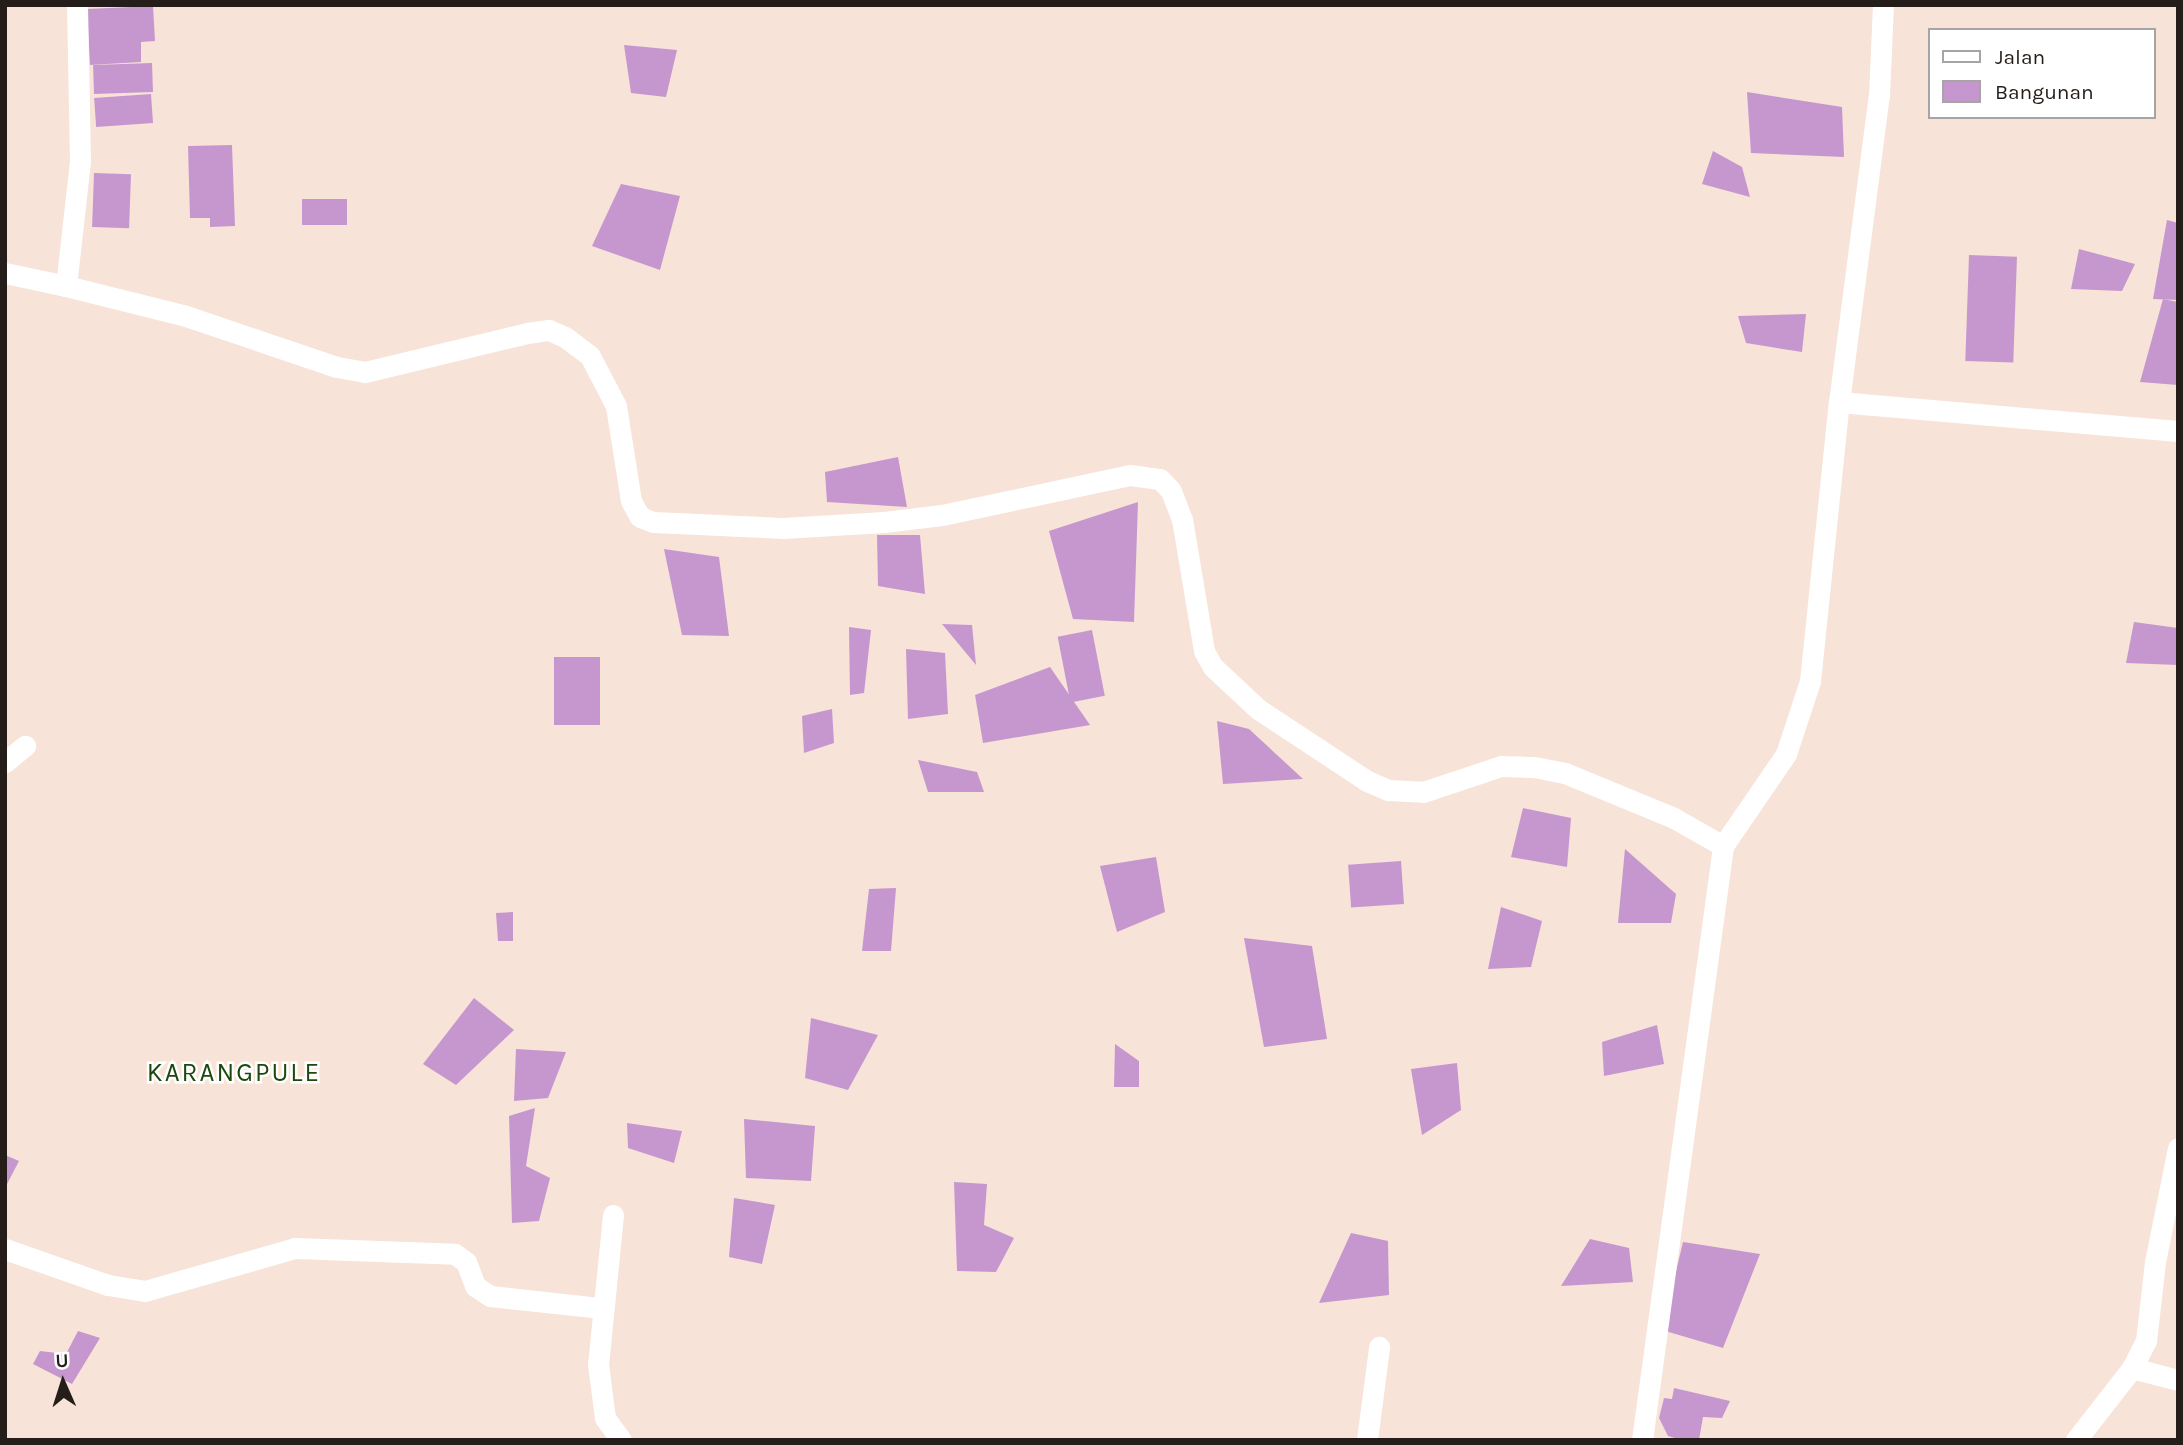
<!DOCTYPE html>
<html>
<head>
<meta charset="utf-8">
<style>
	body { margin:0 }
	#map { position:relative; width:2183px; height:1445px; overflow:hidden; background:#f7e3d8; font-family:Karla,sans-serif }
	div>[style] { position:absolute }
	.building>* { inset:0; background:#c697cf; transform-origin:0 0 }
	.street>* { height:21px; margin:-10.5px; padding:0 10.5px; transform-origin:10.5px; border-radius:10.5px; background:#fff }
	span { translate:-50% -50%; white-space:nowrap; text-align:center; line-height:1.15; -webkit-text-stroke:5px #fff; paint-order:stroke }
	.quarter-label { font-size:26px; color:#1c480c; letter-spacing:2px }
	.frame { position:absolute; inset:0; border:7px solid #241d19; pointer-events:none }
	.legend { position:absolute; left:1928px; top:28px; width:228px; height:91px; box-sizing:border-box; background:#fff; border:2px solid #a7a5a3; margin:0; padding:9px 12px; list-style:none; font-size:21px; color:#241d19 }
	.legend li { display:flex; align-items:center; gap:14px; height:35px }
	.legend b { width:35px; border:2px solid #a7a5a3 }
	.north { position:absolute; left:28px; top:1347px; width:70px; height:70px; -webkit-text-stroke:5px #fff; paint-order:stroke; rotate:357deg; font-size:19px; font-weight:700; line-height:28px; text-align:center; color:#241d19 }
	.north::after { content:''; display:block; margin:auto; width:24px; height:32px; background:#241d19; clip-path:polygon(50% 0,100% 100%,50% 72%,0 100%) }
</style>
</head>
<body>
<div id="map">
	<div class="building">
		<i style="clip-path:polygon(153px 6px,155px 41px,141px 42px,141px 62px,90px 65px,87px 9px)"></i>
		<i style="clip-path:polygon(624px 45px,677px 50px,666px 97px,631px 93px)"></i>
		<i style="left:152px;top:63px;width:29px;height:59px;rotate:88deg"></i>
		<i style="clip-path:polygon(1747px 92px,1842px 107px,1844px 157px,1751px 153px)"></i>
		<i style="left:151px;top:94px;width:29px;height:57px;rotate:86deg"></i>
		<i style="clip-path:polygon(232px 145px,235px 226px,210px 227px,210px 218px,190px 218px,188px 146px)"></i>
		<i style="clip-path:polygon(1713px 151px,1742px 167px,1750px 197px,1702px 184px)"></i>
		<i style="left:94px;top:173px;width:37px;height:54px;rotate:2deg"></i>
		<i style="clip-path:polygon(621px 184px,680px 196px,660px 270px,592px 246px)"></i>
		<i style="left:347px;top:199px;width:26px;height:45px;rotate:90deg"></i>
		<i style="clip-path:polygon(2167px 220px,2178px 223px,2178px 300px,2153px 299px)"></i>
		<i style="clip-path:polygon(2079px 249px,2135px 264px,2122px 291px,2071px 289px)"></i>
		<i style="left:1969px;top:255px;width:48px;height:106px;rotate:2deg"></i>
		<i style="clip-path:polygon(2163px 299px,2178px 302px,2178px 385px,2140px 382px)"></i>
		<i style="clip-path:polygon(1806px 314px,1802px 352px,1746px 343px,1738px 316px)"></i>
		<i style="clip-path:polygon(898px 457px,907px 507px,827px 502px,825px 472px)"></i>
		<i style="clip-path:polygon(1138px 502px,1134px 622px,1073px 619px,1049px 531px)"></i>
		<i style="clip-path:polygon(877px 535px,920px 535px,925px 594px,878px 586px)"></i>
		<i style="clip-path:polygon(664px 549px,719px 557px,729px 636px,682px 635px)"></i>
		<i style="clip-path:polygon(2134px 622px,2178px 628px,2178px 665px,2126px 663px)"></i>
		<i style="clip-path:polygon(942px 624px,972px 625px,976px 665px)"></i>
		<i style="clip-path:polygon(849px 627px,871px 630px,864px 693px,850px 695px)"></i>
		<i style="left:1092px;top:630px;width:67px;height:35px;rotate:79deg"></i>
		<i style="clip-path:polygon(906px 649px,945px 653px,948px 714px,908px 719px)"></i>
		<i style="left:600px;top:657px;width:68px;height:46px;rotate:90deg"></i>
		<i style="clip-path:polygon(1050px 667px,1090px 725px,983px 743px,975px 695px)"></i>
		<i style="clip-path:polygon(832px 709px,834px 743px,804px 753px,802px 716px)"></i>
		<i style="clip-path:polygon(1217px 721px,1249px 729px,1303px 779px,1223px 784px)"></i>
		<i style="clip-path:polygon(918px 760px,977px 772px,984px 792px,928px 792px)"></i>
		<i style="clip-path:polygon(1523px 808px,1571px 818px,1567px 867px,1511px 857px)"></i>
		<i style="clip-path:polygon(1625px 849px,1676px 894px,1671px 923px,1618px 923px)"></i>
		<i style="clip-path:polygon(1156px 857px,1165px 912px,1117px 932px,1100px 866px)"></i>
		<i style="left:1401px;top:861px;width:43px;height:53px;rotate:86deg"></i>
		<i style="clip-path:polygon(896px 888px,891px 951px,862px 951px,869px 889px)"></i>
		<i style="clip-path:polygon(1501px 907px,1542px 921px,1531px 967px,1488px 969px)"></i>
		<i style="clip-path:polygon(513px 912px,513px 941px,498px 941px,496px 913px)"></i>
		<i style="clip-path:polygon(1244px 938px,1312px 946px,1327px 1039px,1264px 1047px)"></i>
		<i style="clip-path:polygon(474px 998px,514px 1030px,456px 1085px,423px 1064px)"></i>
		<i style="clip-path:polygon(811px 1018px,878px 1035px,848px 1090px,805px 1078px)"></i>
		<i style="clip-path:polygon(1657px 1025px,1664px 1064px,1604px 1076px,1602px 1042px)"></i>
		<i style="clip-path:polygon(1115px 1044px,1139px 1061px,1139px 1087px,1114px 1087px)"></i>
		<i style="clip-path:polygon(516px 1049px,566px 1052px,548px 1098px,514px 1101px)"></i>
		<i style="clip-path:polygon(1457px 1063px,1461px 1110px,1422px 1135px,1411px 1069px)"></i>
		<i style="clip-path:polygon(535px 1108px,526px 1166px,550px 1178px,539px 1221px,512px 1223px,509px 1116px)"></i>
		<i style="clip-path:polygon(744px 1119px,815px 1126px,811px 1181px,746px 1178px)"></i>
		<i style="clip-path:polygon(627px 1123px,682px 1131px,674px 1163px,628px 1148px)"></i>
		<i style="clip-path:polygon(5px 1155px,19px 1161px,5px 1188px)"></i>
		<i style="clip-path:polygon(954px 1182px,987px 1184px,984px 1225px,1014px 1238px,996px 1272px,957px 1271px)"></i>
		<i style="clip-path:polygon(734px 1198px,775px 1205px,762px 1264px,729px 1257px)"></i>
		<i style="clip-path:polygon(1351px 1233px,1388px 1241px,1389px 1295px,1319px 1303px)"></i>
		<i style="clip-path:polygon(1590px 1239px,1629px 1248px,1633px 1282px,1561px 1286px)"></i>
		<i style="clip-path:polygon(1683px 1242px,1760px 1254px,1723px 1348px,1662px 1330px)"></i>
		<i style="clip-path:polygon(78px 1331px,100px 1338px,72px 1384px,33px 1364px,40px 1351px,66px 1354px)"></i>
		<i style="clip-path:polygon(1674px 1388px,1730px 1401px,1722px 1418px,1703px 1417px,1699px 1440px,1682px 1440px,1668px 1436px,1659px 1418px,1664px 1398px,1672px 1399px)"></i>
	</div>
	<div class="street">
		<i style="left:5px;top:273px;width:62px;rotate:12deg"></i>
		<i style="left:66px;top:286px;width:126px;rotate:-83.6deg"></i>
		<i style="left:80px;top:161px;width:156px;rotate:-91.1deg"></i>
		<i style="left:66px;top:286px;width:124px;rotate:14deg"></i>
		<i style="left:186px;top:316px;width:159px;rotate:18.7deg"></i>
		<i style="left:337px;top:367px;width:28px;rotate:10deg"></i>
		<i style="left:365px;top:372px;width:167px;rotate:-13.5deg"></i>
		<i style="left:527px;top:333px;width:22px;rotate:-8deg"></i>
		<i style="left:549px;top:330px;width:17px;rotate:24deg"></i>
		<i style="left:565px;top:337px;width:31px;rotate:37deg"></i>
		<i style="left:590px;top:356px;width:56px;rotate:62.5deg"></i>
		<i style="left:616px;top:406px;width:96px;rotate:81deg"></i>
		<i style="left:631px;top:501px;width:18px;rotate:61deg"></i>
		<i style="left:640px;top:517px;width:14px;rotate:21deg"></i>
		<i style="left:653px;top:522px;width:130px;rotate:2.6deg"></i>
		<i style="left:783px;top:528px;width:101px;rotate:-3.4deg"></i>
		<i style="left:884px;top:522px;width:58px;rotate:-6.9deg"></i>
		<i style="left:942px;top:515px;width:192px;rotate:-12deg"></i>
		<i style="left:1130px;top:475px;width:30px;rotate:8deg"></i>
		<i style="left:1160px;top:479px;width:16px;rotate:47deg"></i>
		<i style="left:1171px;top:491px;width:30px;rotate:69deg"></i>
		<i style="left:1182px;top:519px;width:134px;rotate:80.5deg"></i>
		<i style="left:1204px;top:651px;width:18px;rotate:61deg"></i>
		<i style="left:1213px;top:667px;width:62px;rotate:43deg"></i>
		<i style="left:1258px;top:709px;width:131px;rotate:33.4deg"></i>
		<i style="left:1367px;top:781px;width:23px;rotate:23deg"></i>
		<i style="left:1388px;top:790px;width:35px;rotate:3deg"></i>
		<i style="left:1423px;top:792px;width:82px;rotate:-18.4deg"></i>
		<i style="left:1501px;top:766px;width:33px;rotate:2deg"></i>
		<i style="left:1534px;top:767px;width:32px;rotate:11deg"></i>
		<i style="left:1565px;top:773px;width:118px;rotate:22.4deg"></i>
		<i style="left:1674px;top:818px;width:56px;rotate:29.7deg"></i>
		<i style="left:1839px;top:402px;width:340px;rotate:4.9deg"></i>
		<i style="left:5px;top:762px;width:26px;rotate:-39deg"></i>
		<i style="left:613px;top:1215px;width:150px;rotate:95.7deg"></i>
		<i style="left:598px;top:1364px;width:54px;rotate:82.6deg"></i>
		<i style="left:605px;top:1418px;width:27px;rotate:54deg"></i>
		<i style="left:5px;top:1249px;width:109px;rotate:19.3deg"></i>
		<i style="left:108px;top:1285px;width:37px;rotate:9deg"></i>
		<i style="left:145px;top:1291px;width:156px;rotate:-16deg"></i>
		<i style="left:295px;top:1248px;width:160px;rotate:2.1deg"></i>
		<i style="left:455px;top:1254px;width:14px;rotate:36deg"></i>
		<i style="left:466px;top:1262px;width:26px;rotate:69deg"></i>
		<i style="left:475px;top:1286px;width:18px;rotate:34deg"></i>
		<i style="left:490px;top:1296px;width:112px;rotate:6.2deg"></i>
		<i style="left:2132px;top:1368px;width:48px;rotate:14.6deg"></i>
		<i style="left:1367px;top:1440px;width:94px;rotate:-82.6deg"></i>
		<i style="left:1642px;top:1440px;width:599px;rotate:-82.23deg"></i>
		<i style="left:1723px;top:846px;width:112px;rotate:-55.6deg"></i>
		<i style="left:1786px;top:754px;width:77px;rotate:-71.8deg"></i>
		<i style="left:1810px;top:681px;width:281px;rotate:-84.1deg"></i>
		<i style="left:1839px;top:402px;width:309px;rotate:-82.6deg"></i>
		<i style="left:1879px;top:96px;width:91px;rotate:-87.5deg"></i>
		<i style="left:2076px;top:1440px;width:91px;rotate:-52.1deg"></i>
		<i style="left:2132px;top:1368px;width:30px;rotate:-63deg"></i>
		<i style="left:2146px;top:1341px;width:80px;rotate:-83.5deg"></i>
		<i style="left:2155px;top:1262px;width:116px;rotate:-78.6deg"></i>
	</div>
	<div class="quarter-label">
		<span style="left:234px;top:1073px">KARANGPULE</span>
	</div>
	<div class="frame"></div>
	<ul class="legend">
	<li><b style="height:9px;background:#fff"></b>Jalan</li>
	<li><b style="height:19px;background:#c697cf"></b>Bangunan</li>
	</ul>
	<div class="north">U</div>
</div>
</body>
</html>
